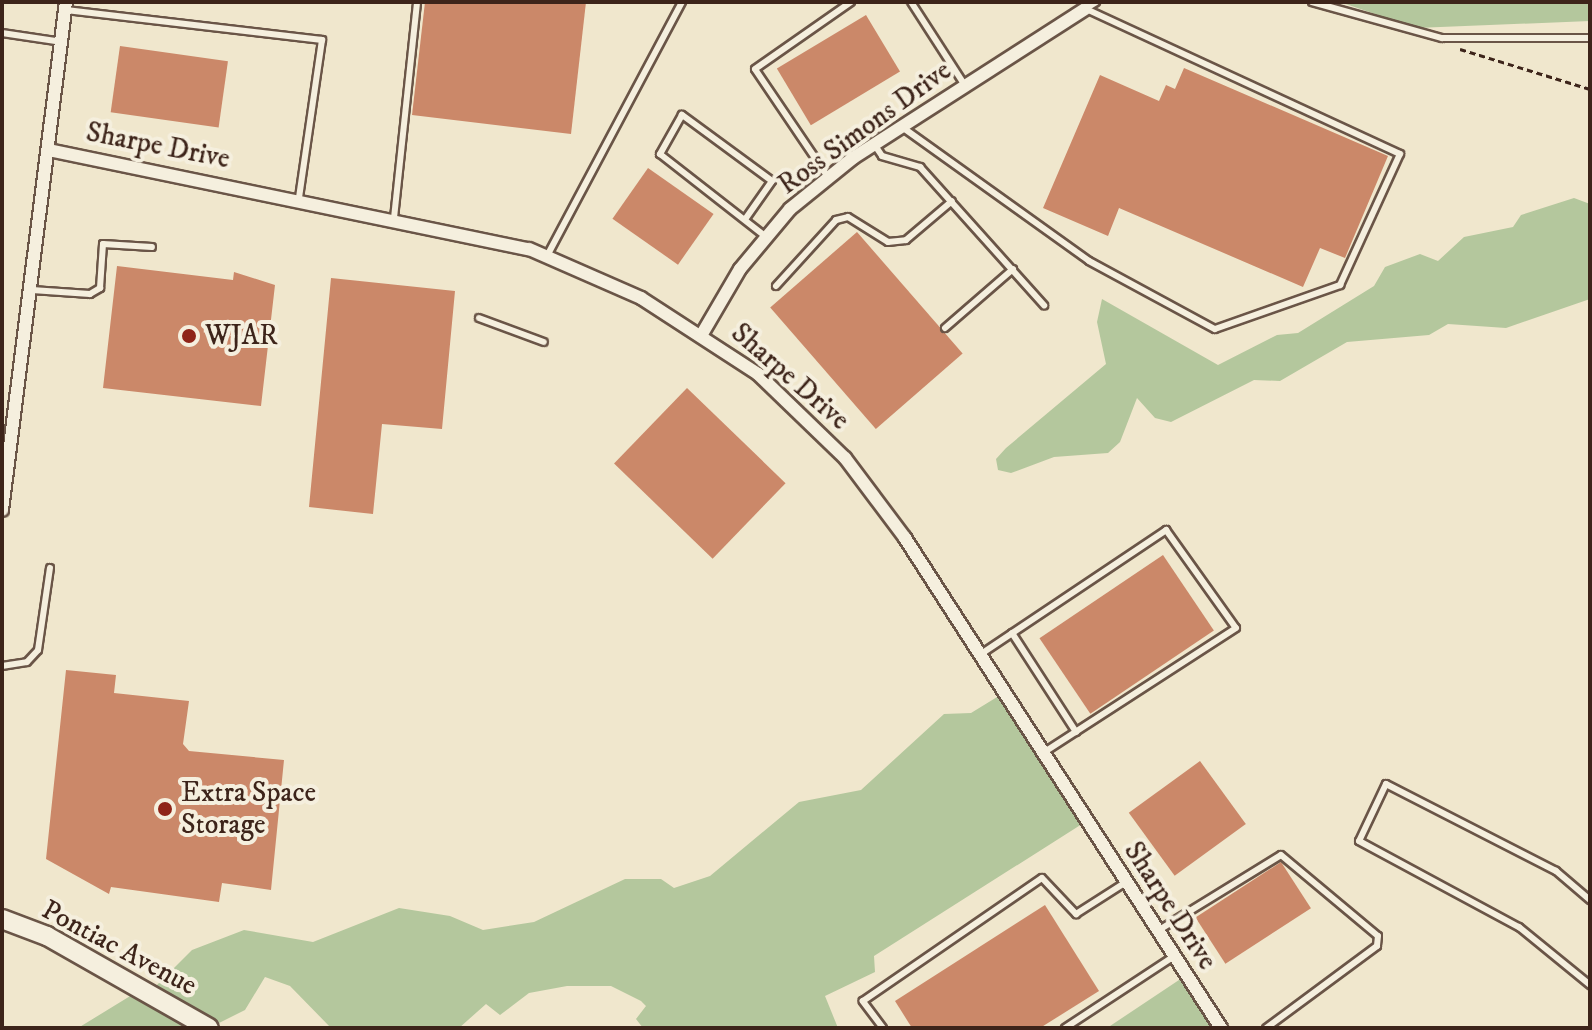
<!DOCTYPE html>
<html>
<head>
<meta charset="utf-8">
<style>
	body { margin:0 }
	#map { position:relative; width:1592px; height:1030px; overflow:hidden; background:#f0e7cd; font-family:"IM FELL DW Pica",serif }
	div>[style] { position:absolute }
	.green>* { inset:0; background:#b4c79d }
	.building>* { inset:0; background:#cb8869; transform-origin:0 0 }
	.path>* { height:3px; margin-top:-1.5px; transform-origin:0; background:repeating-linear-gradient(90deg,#3d241a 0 6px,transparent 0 10px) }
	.roads { filter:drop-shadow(2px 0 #6a5547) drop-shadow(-2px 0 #6a5547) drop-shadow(0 2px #6a5547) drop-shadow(0 -2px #6a5547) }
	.service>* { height:6px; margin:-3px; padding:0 3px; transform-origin:3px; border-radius:3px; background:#f5efde }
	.minor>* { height:12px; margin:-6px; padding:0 6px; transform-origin:6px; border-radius:6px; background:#f5efde }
	.secondary>* { height:18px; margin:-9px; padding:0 9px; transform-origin:9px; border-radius:9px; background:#f5efde }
	.dots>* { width:22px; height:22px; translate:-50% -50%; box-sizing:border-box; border:4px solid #f5efde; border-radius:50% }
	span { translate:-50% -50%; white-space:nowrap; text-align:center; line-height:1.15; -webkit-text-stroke:8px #f5efde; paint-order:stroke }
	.street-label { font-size:28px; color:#3d241a }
	.poi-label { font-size:28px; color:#3d241a }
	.left { translate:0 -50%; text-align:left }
	.frame { position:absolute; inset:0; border:4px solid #3d241a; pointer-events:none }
</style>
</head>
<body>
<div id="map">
	<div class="green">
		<i style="clip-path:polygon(1340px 2px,1590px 2px,1590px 21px,1416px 28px)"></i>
		<i style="clip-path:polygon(1574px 198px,1590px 204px,1590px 299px,1506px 328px,1448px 324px,1429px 335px,1347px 342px,1280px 381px,1254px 380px,1171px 422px,1155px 418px,1137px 398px,1120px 442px,1108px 453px,1054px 457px,1011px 473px,998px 470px,996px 459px,1006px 448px,1106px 364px,1097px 322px,1102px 299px,1218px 365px,1277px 335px,1298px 333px,1374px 286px,1385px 267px,1420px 254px,1438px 261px,1464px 237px,1513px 227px,1521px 215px)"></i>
		<i style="clip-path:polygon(1002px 694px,1082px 824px,874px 956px,875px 972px,825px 996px,838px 1028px,643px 1028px,636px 1019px,646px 1006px,641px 1001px,611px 986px,567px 986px,529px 993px,500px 1015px,486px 1004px,459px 1028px,331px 1028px,290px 986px,265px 977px,245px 1010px,209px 1028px,78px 1028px,140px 990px,151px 991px,192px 950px,244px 930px,313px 942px,399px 908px,450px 916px,483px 930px,534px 922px,625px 879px,661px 879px,674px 888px,710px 876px,799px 802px,861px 790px,944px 714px,971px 713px)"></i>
		<i style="clip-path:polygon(1185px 976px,1220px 1028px,1107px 1028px)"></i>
	</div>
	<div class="building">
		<i style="clip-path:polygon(425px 2px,586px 2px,571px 134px,412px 115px)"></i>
		<i style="left:866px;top:15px;width:66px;height:104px;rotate:59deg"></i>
		<i style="left:120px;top:46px;width:109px;height:67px;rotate:8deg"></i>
		<i style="clip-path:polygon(1184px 68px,1388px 156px,1345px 258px,1320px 248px,1303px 287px,1119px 208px,1108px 236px,1043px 208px,1100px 75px,1159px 101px,1166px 85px,1175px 89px)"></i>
		<i style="left:648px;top:168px;width:80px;height:62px;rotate:35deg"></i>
		<i style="left:857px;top:232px;width:161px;height:115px;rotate:49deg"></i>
		<i style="clip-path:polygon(117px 266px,233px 280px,234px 272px,275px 285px,261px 406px,103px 388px)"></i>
		<i style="clip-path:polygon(331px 278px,455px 291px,442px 429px,382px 424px,373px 514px,309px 507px)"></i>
		<i style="left:687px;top:388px;width:137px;height:105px;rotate:44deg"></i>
		<i style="left:1163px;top:555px;width:91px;height:149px;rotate:56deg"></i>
		<i style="clip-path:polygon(66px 670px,116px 675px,114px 693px,189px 701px,183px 744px,189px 751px,284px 760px,271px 890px,222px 883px,219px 902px,111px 887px,109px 894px,46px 859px)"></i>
		<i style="left:1200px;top:761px;width:78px;height:88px;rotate:54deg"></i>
		<i style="left:1281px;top:862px;width:55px;height:102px;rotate:57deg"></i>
		<i style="clip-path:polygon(1045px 905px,1099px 991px,1040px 1028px,912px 1028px,895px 1001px)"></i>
	</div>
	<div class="path">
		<i style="left:1460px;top:49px;width:136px;rotate:17.1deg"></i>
	</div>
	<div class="roads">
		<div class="service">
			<i style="left:911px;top:2px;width:98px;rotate:57.1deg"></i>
			<i style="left:1312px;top:2px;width:135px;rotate:15.5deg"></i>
			<i style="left:1442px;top:38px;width:148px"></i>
			<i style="left:1085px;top:9px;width:13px;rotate:-32deg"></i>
			<i style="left:66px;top:10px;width:258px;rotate:6.7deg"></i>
			<i style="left:322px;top:40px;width:159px;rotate:98.3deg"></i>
			<i style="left:2px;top:33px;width:61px;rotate:8.5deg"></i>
			<i style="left:902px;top:127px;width:230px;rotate:35.6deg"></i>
			<i style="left:1089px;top:261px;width:143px;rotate:28.4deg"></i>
			<i style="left:1215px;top:329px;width:133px;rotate:-19.4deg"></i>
			<i style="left:1340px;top:285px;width:144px;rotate:-65.4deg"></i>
			<i style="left:1400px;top:154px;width:346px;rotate:-155.2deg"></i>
			<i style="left:874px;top:144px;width:14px;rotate:56deg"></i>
			<i style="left:882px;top:156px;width:40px;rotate:16deg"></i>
			<i style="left:920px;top:167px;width:186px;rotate:48.1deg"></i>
			<i style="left:828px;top:177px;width:130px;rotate:-124.1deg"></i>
			<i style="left:755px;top:69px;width:117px;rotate:-34.9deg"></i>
			<i style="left:394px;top:218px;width:217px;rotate:-83.9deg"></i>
			<i style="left:746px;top:218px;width:45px;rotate:-54.9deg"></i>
			<i style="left:772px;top:181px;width:112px;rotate:-143.7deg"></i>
			<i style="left:682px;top:115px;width:45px;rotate:119.4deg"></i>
			<i style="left:660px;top:154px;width:133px;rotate:38deg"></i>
			<i style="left:547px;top:256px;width:288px;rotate:-62deg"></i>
			<i style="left:776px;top:286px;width:89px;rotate:-47.7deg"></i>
			<i style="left:836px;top:220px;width:12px;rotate:-14deg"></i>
			<i style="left:848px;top:217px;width:47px;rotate:32deg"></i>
			<i style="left:888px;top:242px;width:18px;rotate:-6deg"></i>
			<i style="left:906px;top:240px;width:60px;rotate:-40.3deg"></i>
			<i style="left:32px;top:290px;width:58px;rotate:3.9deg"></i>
			<i style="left:90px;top:294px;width:12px;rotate:-31deg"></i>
			<i style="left:100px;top:288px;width:44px;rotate:-86.1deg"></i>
			<i style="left:103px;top:244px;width:49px;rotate:3.5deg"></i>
			<i style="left:479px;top:318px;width:69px;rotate:20.3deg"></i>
			<i style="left:945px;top:328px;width:90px;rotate:-40.9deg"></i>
			<i style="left:1012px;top:633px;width:118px;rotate:57.1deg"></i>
			<i style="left:981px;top:654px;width:223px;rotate:-33.8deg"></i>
			<i style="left:1166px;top:530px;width:120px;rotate:54.5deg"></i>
			<i style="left:1236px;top:628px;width:230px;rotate:147.1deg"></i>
			<i style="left:2px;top:666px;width:25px;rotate:-9deg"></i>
			<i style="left:27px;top:662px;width:16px;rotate:-47deg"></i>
			<i style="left:38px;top:650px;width:83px;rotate:-81.7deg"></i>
			<i style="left:1590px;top:900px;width:45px;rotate:-139.5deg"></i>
			<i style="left:1556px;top:871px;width:191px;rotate:-152.9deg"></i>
			<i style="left:1386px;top:784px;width:63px;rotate:115.3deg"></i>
			<i style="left:1359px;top:841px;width:182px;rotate:28.3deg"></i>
			<i style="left:1519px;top:927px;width:92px;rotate:39.2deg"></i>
			<i style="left:1159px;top:930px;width:143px;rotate:-31.6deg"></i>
			<i style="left:1281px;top:855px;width:126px;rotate:39.9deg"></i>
			<i style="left:1378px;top:936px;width:10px;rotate:96deg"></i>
			<i style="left:1377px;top:946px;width:138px;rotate:143.5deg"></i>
			<i style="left:883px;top:1028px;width:34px;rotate:-127deg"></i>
			<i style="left:863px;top:1001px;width:217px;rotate:-34.5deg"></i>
			<i style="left:1042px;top:878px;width:50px;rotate:46.6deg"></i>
			<i style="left:1076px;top:914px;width:59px;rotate:-32.6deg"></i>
			<i style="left:1065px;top:1028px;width:131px;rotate:-33.4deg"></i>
		</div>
		<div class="minor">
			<i style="left:49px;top:150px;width:490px;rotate:11.7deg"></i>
			<i style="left:529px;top:249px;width:122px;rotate:23.6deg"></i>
			<i style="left:641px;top:298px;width:140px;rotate:33deg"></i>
			<i style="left:758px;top:374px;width:121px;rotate:44deg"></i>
			<i style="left:845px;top:458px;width:100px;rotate:53.1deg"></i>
			<i style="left:905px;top:538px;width:583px;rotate:57.18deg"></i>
			<i style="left:702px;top:334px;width:75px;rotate:-59.7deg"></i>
			<i style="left:740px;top:269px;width:78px;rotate:-50.2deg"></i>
			<i style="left:790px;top:209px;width:81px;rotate:-39deg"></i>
			<i style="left:853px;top:158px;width:276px;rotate:-32.7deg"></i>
			<i style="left:2px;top:510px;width:512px;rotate:-82.82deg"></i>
		</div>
		<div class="secondary">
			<i style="left:2px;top:919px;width:48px;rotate:20.7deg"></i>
			<i style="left:47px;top:936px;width:186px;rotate:29.6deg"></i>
		</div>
	</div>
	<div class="dots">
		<i style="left:189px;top:336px;background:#8f2418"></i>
		<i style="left:165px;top:809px;background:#8f2418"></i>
	</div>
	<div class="street-label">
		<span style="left:865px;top:128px;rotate:-36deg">Ross Simons Drive</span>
		<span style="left:158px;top:146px;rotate:11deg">Sharpe Drive</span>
		<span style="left:790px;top:377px;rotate:41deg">Sharpe Drive</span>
		<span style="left:1170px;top:906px;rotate:57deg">Sharpe Drive</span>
		<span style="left:119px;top:948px;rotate:28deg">Pontiac Avenue</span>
	</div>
	<div class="poi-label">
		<span class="left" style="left:205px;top:336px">WJAR</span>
		<span class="left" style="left:181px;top:809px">Extra Space<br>Storage</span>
	</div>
	<div class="frame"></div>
</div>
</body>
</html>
